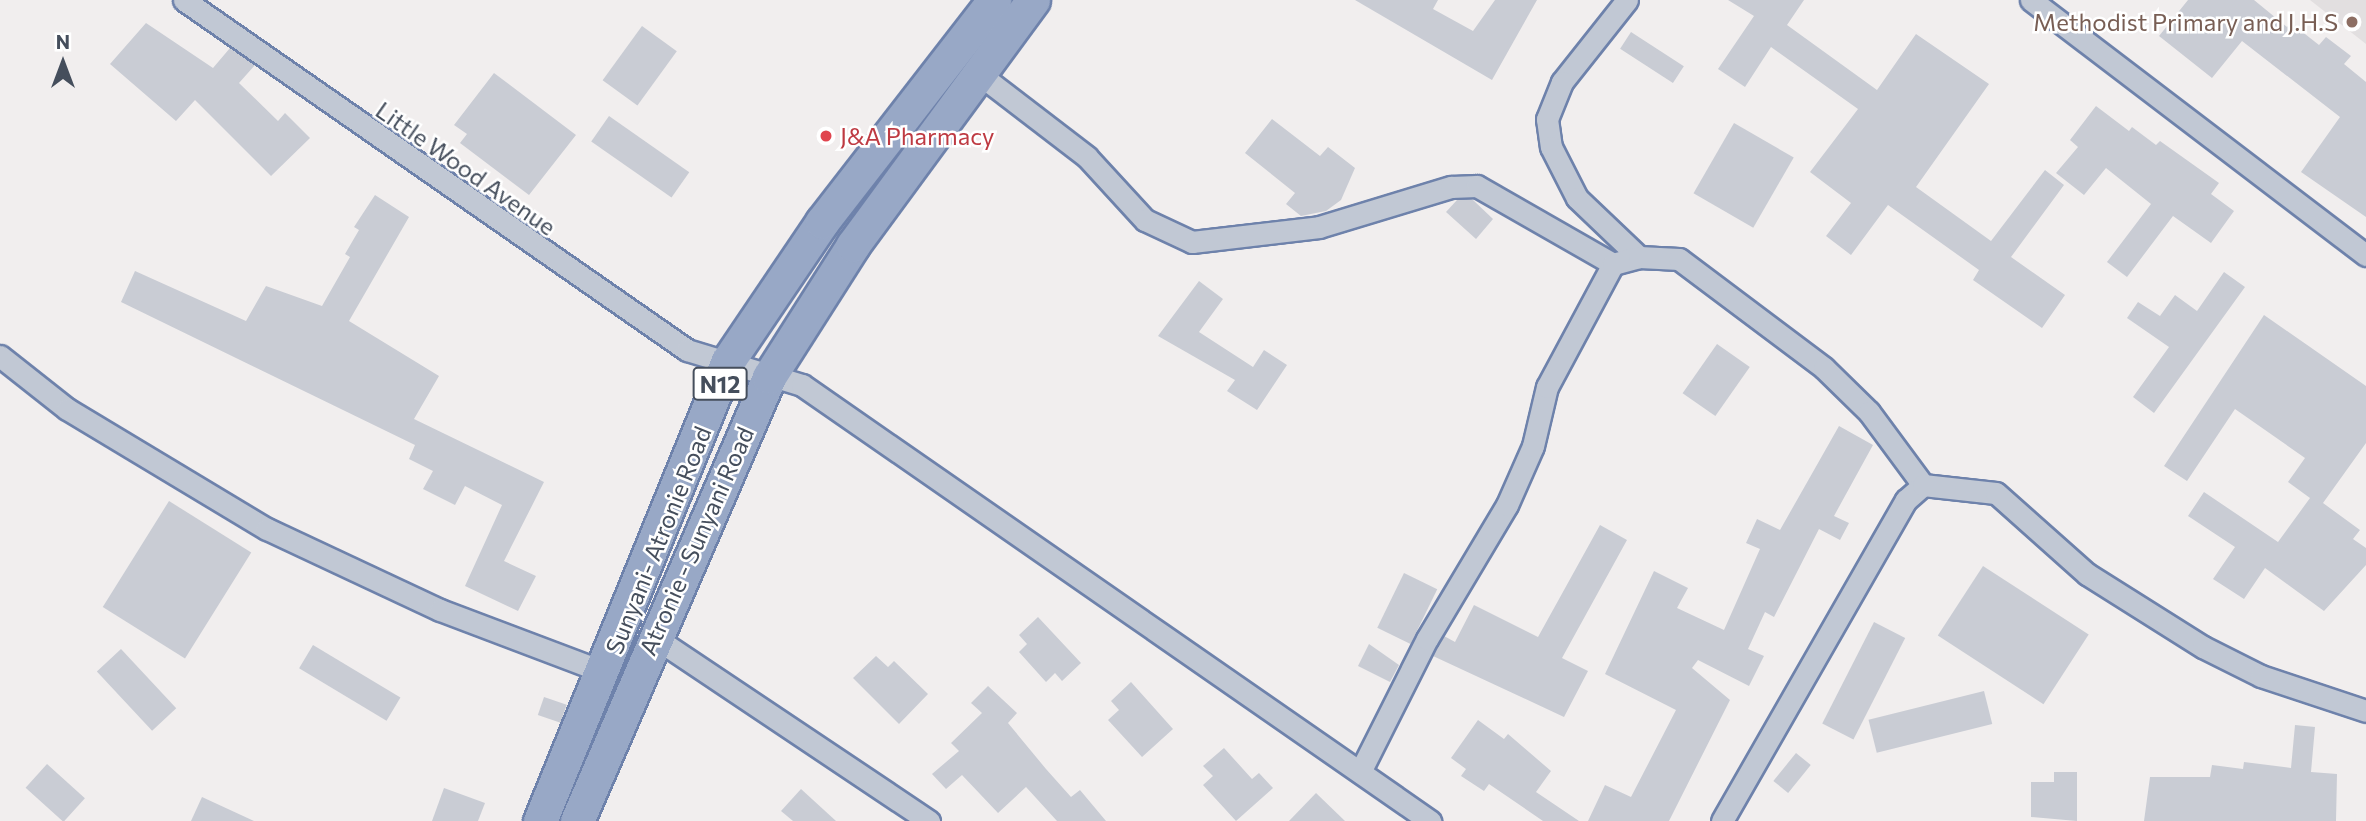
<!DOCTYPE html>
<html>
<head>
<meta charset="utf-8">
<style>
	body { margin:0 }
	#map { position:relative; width:2366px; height:821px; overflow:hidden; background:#f1eeee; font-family:Commissioner,sans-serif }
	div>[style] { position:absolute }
	.education>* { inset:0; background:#e2dfe0 }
	.building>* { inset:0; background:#c9ccd4; transform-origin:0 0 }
	.roads { filter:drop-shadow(2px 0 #6e82ab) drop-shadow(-2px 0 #6e82ab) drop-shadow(0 2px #6e82ab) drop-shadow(0 -2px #6e82ab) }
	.minor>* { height:21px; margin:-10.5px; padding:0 10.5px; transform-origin:10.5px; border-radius:10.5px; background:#c1c8d4 }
	.trunk>* { height:33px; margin:-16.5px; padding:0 16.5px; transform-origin:16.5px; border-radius:16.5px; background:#98a8c6 }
	.dots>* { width:19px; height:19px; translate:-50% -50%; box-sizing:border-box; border:4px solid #fff; border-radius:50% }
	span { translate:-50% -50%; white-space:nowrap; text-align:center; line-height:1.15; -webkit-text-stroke:5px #fff; paint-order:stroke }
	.shield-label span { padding:2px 5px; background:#fff; border:2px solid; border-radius:5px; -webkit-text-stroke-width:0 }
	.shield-label { font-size:23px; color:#454e5c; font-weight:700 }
	.education-label { font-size:24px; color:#785e54 }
	.right { translate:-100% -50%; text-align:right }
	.health-label { font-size:24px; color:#be3a42 }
	.left { translate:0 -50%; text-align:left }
	.street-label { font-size:24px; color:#454e5c }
	.north { position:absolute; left:28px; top:28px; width:70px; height:70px; -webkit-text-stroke:5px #fff; paint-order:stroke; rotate:0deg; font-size:19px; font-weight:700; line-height:28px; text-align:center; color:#454e5c }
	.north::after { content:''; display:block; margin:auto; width:24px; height:32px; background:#454e5c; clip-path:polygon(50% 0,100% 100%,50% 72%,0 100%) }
</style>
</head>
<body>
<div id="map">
	<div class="education">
		<i style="clip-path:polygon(2310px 0,2366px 0,2366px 44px)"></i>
	</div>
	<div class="building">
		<i style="clip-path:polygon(1355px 0,1438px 0,1433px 9px,1473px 31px,1495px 0,1537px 0,1492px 80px)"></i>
		<i style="clip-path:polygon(1728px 0,1804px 0,1787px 25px,1877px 90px,1916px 34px,1989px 84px,1916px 187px,1991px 241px,2045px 170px,2064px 185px,2011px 257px,2065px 295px,2042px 328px,1973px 280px,1979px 270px,1888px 205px,1851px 255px,1826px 236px,1851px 203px,1810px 172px,1858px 109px,1771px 47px,1745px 87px,1718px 69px,1754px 16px)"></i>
		<i style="clip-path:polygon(2188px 0,2254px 0,2287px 27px,2291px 23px,2319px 45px,2326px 37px,2351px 56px,2344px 64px,2366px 82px,2366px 217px,2301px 172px,2340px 117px,2242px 41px,2212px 78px,2159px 36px)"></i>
		<i style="clip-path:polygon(146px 23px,213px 68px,230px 48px,255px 65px,239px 83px,278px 121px,285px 113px,310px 138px,271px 176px,195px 100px,176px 121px,110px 64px)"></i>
		<i style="left:642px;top:26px;width:43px;height:67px;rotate:36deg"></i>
		<i style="left:1631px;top:32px;width:63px;height:20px;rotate:33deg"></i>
		<i style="clip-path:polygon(494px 73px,576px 135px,529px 195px,460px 143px,467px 134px,454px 125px)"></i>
		<i style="clip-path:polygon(2096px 106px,2129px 131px,2132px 127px,2156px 145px,2160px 141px,2219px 183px,2211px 194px,2234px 211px,2211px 243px,2173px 216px,2127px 277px,2107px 262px,2151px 204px,2106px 168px,2084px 195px,2056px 173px,2078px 147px,2070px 140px)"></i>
		<i style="left:609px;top:116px;width:98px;height:31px;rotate:35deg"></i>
		<i style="clip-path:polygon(1272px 119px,1320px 156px,1328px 147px,1355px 168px,1341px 200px,1326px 211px,1301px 216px,1286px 204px,1295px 193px,1245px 153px)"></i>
		<i style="left:1734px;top:123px;width:69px;height:81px;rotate:30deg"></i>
		<i style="clip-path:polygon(375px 195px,409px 217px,349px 321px,439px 376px,414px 419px,544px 482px,504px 561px,536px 576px,518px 611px,465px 586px,502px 505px,465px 486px,455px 505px,423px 489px,433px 471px,409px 459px,415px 445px,121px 302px,135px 271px,246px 321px,266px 286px,322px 306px,350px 257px,345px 254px,359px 230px,354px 227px)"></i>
		<i style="clip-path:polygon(1472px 199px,1493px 219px,1476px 239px,1446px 212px,1457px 200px)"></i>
		<i style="clip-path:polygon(2224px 272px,2245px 287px,2154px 413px,2133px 397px,2169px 347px,2127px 318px,2138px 302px,2160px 316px,2175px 295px,2197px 311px)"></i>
		<i style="clip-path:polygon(1199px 281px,1223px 299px,1199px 332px,1253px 367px,1264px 350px,1287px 365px,1257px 410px,1227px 391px,1235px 380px,1158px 336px)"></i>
		<i style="clip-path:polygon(2264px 315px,2366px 386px,2366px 443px,2323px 503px,2360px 530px,2353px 539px,2366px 548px,2366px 565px,2324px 611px,2265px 568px,2244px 599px,2213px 579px,2235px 547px,2188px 516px,2204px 492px,2278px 542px,2310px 498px,2288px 482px,2305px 458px,2235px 409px,2187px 481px,2164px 466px)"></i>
		<i style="left:1717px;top:344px;width:40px;height:60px;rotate:35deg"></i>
		<i style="clip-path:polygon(1839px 426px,1873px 445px,1834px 516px,1849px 523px,1840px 540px,1819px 529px,1774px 617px,1765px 612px,1748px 649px,1764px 656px,1749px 686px,1698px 660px,1692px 668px,1730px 700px,1669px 821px,1588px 821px,1605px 785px,1631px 797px,1676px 710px,1605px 674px,1654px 571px,1688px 588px,1677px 608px,1724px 630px,1760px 549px,1746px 543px,1757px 519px,1780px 530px)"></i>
		<i style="left:169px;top:501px;width:97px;height:125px;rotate:32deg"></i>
		<i style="clip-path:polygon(1600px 525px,1627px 540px,1562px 658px,1588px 671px,1564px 717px,1433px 656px,1444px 636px,1455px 642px,1474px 605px,1538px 637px)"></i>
		<i style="left:1983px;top:566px;width:126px;height:83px;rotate:33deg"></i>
		<i style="left:1404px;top:573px;width:37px;height:61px;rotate:26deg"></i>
		<i style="clip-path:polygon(1038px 617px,1081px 663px,1062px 681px,1055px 673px,1046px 682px,1019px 652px,1027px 644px,1019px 635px)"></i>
		<i style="left:1874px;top:622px;width:35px;height:114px;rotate:27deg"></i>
		<i style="clip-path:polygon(1369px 644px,1399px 665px,1390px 682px,1358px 666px)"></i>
		<i style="left:313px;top:645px;width:102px;height:27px;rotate:31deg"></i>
		<i style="left:121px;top:649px;width:81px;height:33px;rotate:47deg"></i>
		<i style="clip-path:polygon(876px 656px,888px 667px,894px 661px,928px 694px,899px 724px,853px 678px)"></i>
		<i style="clip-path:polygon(1131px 682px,1173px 729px,1142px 757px,1108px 720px,1119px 710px,1111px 701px)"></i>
		<i style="clip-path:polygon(988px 686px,1017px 713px,1008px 723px,1046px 769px,1071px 797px,1080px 790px,1106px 821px,1057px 821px,1026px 787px,998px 813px,962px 775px,946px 789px,932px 774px,959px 751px,951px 743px,982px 713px,971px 703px)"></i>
		<i style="left:1984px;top:691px;width:34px;height:119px;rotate:76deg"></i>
		<i style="left:544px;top:697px;width:24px;height:19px;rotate:19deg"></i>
		<i style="clip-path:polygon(1478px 720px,1504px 739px,1508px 734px,1551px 771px,1536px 792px,1579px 821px,1543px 821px,1489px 784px,1484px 791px,1461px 776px,1466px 769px,1451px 758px)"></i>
		<i style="clip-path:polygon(2295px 725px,2315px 727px,2311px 772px,2337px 774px,2336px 821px,2144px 821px,2150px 777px,2210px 777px,2212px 765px,2243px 769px,2244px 762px,2291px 768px)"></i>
		<i style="clip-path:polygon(1224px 748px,1252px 779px,1259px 773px,1273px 788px,1236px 821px,1203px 785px,1213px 776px,1203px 766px)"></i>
		<i style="left:1796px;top:753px;width:19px;height:36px;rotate:39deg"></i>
		<i style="left:47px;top:764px;width:51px;height:32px;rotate:42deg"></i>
		<i style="clip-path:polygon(2054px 772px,2077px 772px,2077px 821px,2031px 817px,2031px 782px,2054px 782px)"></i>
		<i style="clip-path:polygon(444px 788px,485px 803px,478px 821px,432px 821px)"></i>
		<i style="clip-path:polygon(801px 789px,836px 821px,793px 821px,781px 811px)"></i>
		<i style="clip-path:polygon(1316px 793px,1345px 821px,1289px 821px)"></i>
		<i style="clip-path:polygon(202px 797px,254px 821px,191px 821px)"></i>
	</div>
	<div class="roads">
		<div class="minor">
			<i style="left:184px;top:0;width:613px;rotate:34.83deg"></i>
			<i style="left:687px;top:350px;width:120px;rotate:16.9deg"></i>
			<i style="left:802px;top:385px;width:765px;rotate:34.77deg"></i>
			<i style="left:1627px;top:0;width:105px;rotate:128.4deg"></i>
			<i style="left:1562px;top:82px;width:40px;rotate:112deg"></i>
			<i style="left:1547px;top:119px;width:28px;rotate:82deg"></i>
			<i style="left:1551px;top:147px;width:57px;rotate:63deg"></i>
			<i style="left:1577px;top:198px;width:86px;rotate:43.6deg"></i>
			<i style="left:2031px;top:0;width:421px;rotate:37.3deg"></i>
			<i style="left:979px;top:74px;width:136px;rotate:37.5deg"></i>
			<i style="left:1087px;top:157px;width:86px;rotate:47.4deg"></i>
			<i style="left:1145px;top:220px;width:52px;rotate:25.1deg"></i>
			<i style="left:1192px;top:242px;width:128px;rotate:-6.7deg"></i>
			<i style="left:1319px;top:227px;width:138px;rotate:-16.9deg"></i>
			<i style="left:1451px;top:187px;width:26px;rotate:-2deg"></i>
			<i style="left:1477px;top:186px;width:157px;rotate:29.8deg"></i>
			<i style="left:0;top:356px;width:85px;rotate:38.3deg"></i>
			<i style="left:67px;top:409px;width:233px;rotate:31deg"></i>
			<i style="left:267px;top:529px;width:191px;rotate:25.1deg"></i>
			<i style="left:440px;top:610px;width:175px;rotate:20.7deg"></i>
			<i style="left:654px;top:637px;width:331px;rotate:33.8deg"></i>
			<i style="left:1360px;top:772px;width:149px;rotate:-63.3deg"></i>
			<i style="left:1427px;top:639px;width:156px;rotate:-59.2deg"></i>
			<i style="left:1507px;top:505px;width:64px;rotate:-66.2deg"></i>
			<i style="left:1533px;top:446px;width:61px;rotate:-76.7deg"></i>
			<i style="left:1547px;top:387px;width:140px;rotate:-61.8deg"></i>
			<i style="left:1613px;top:264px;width:27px;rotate:-15deg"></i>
			<i style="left:1639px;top:257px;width:40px;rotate:2.9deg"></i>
			<i style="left:1679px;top:259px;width:181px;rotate:36.9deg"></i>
			<i style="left:1824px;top:368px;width:63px;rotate:44.4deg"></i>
			<i style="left:1869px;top:412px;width:91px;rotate:53.5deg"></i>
			<i style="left:1722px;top:821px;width:370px;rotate:-60.2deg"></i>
			<i style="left:1906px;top:500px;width:23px;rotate:-41deg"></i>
			<i style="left:1923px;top:485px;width:73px;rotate:6.3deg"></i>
			<i style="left:1996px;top:493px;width:122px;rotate:41.7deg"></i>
			<i style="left:2087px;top:574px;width:137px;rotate:32.2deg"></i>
			<i style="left:2203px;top:647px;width:65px;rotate:26.6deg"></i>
			<i style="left:2261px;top:676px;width:111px;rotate:18.4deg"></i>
		</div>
		<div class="trunk">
			<i style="left:540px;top:821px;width:497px;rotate:-67.8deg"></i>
			<i style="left:728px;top:361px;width:168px;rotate:-55.9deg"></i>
			<i style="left:822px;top:222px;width:281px;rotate:-52.2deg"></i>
			<i style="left:577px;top:821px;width:484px;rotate:-66.6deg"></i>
			<i style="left:769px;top:377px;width:156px;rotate:-57.5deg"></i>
			<i style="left:853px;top:245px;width:304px;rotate:-53.7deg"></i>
		</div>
	</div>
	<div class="dots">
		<i style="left:2352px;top:22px;background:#8d6e63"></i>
		<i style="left:826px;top:136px;background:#e0444e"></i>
	</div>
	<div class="shield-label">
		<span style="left:720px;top:384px">N12</span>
	</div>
	<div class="education-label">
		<span class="right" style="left:2338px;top:22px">Methodist Primary and J.H.S</span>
	</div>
	<div class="health-label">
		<span class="left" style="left:840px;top:136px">J&amp;A Pharmacy</span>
	</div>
	<div class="street-label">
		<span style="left:466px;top:168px;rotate:35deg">Little Wood Avenue</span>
		<span style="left:658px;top:540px;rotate:-68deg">Sunyani- Atronie Road</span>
		<span style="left:696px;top:541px;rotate:-66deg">Atronie - Sunyani Road</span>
	</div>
	<div class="north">N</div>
</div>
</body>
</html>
